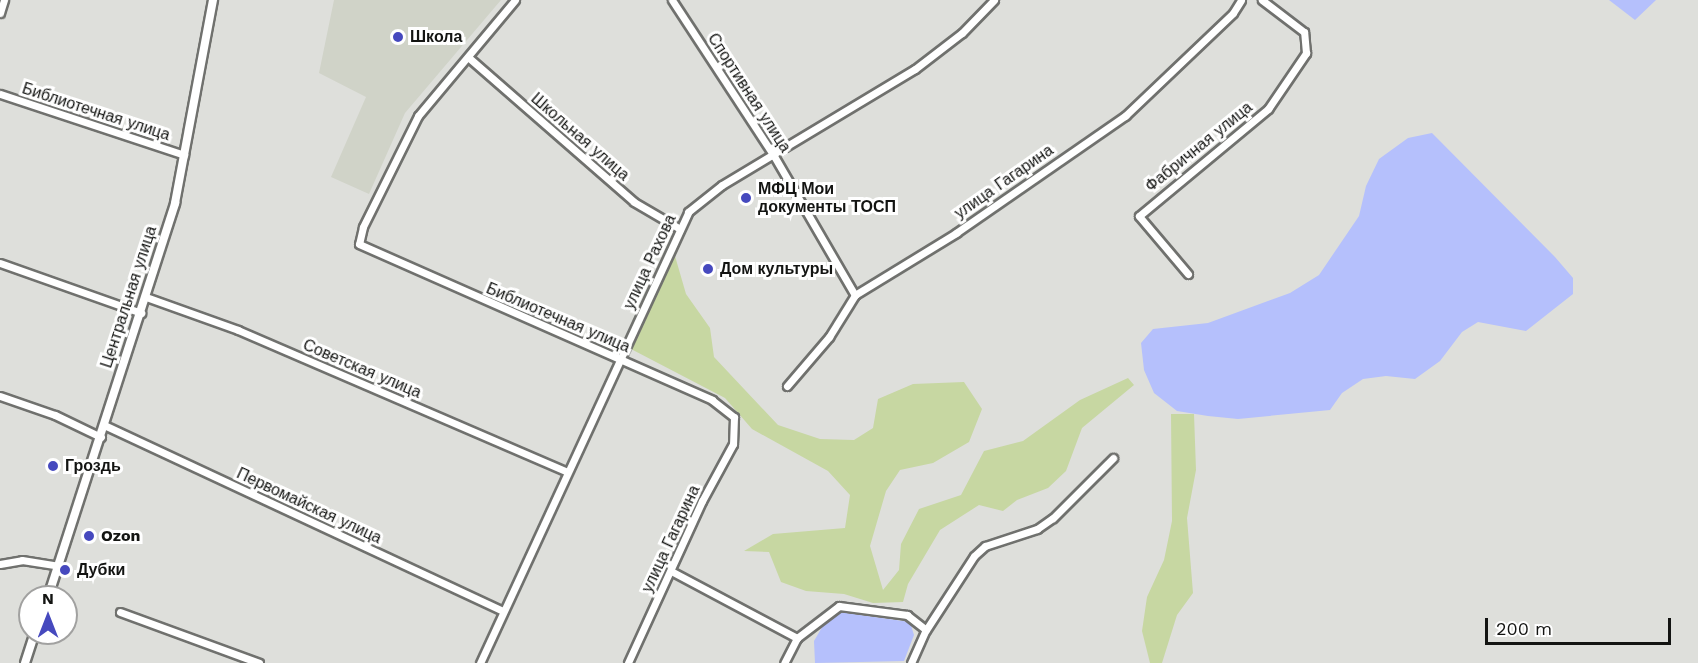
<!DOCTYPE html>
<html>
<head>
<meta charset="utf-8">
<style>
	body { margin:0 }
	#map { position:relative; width:1698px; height:663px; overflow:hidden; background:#dedfdb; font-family:"Work Sans",sans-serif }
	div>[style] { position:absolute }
	.built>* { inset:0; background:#d0d3c8 }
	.green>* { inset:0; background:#c7d7a2 }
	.water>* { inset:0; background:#b5c0fc }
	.roads { filter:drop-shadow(2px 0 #70716e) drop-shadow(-2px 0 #70716e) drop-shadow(0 2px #70716e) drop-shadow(0 -2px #70716e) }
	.minor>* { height:7px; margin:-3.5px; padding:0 3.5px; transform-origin:3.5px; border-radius:3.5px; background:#fff }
	.major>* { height:8px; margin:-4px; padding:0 4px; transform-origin:4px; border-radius:4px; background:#fff }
	.dots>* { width:16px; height:16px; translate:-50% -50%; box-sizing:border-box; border:3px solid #fff; border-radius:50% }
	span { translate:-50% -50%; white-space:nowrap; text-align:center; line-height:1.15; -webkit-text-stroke:6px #fff; paint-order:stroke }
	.poi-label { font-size:16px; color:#131412; font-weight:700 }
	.left { translate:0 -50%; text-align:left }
	.street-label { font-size:16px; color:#131412 }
	.north { position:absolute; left:18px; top:585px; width:60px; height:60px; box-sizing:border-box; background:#fff; border:2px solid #a1a1a0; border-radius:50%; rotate:0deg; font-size:16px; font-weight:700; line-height:24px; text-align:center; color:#131412 }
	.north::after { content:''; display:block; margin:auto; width:21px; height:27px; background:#4649be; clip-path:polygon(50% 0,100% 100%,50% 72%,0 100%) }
	.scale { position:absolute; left:1485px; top:618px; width:186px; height:27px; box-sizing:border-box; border:3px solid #131412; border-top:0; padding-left:8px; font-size:18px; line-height:21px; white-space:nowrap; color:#131412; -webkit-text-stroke:4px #fff; paint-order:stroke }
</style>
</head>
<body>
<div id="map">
	<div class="built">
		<i style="clip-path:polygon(334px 0,501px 0,405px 113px,369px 194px,331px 177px,366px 97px,319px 73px)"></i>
	</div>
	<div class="green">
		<i style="clip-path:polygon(675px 256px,686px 294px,710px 328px,714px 357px,778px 425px,820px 439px,854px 440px,873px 428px,878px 399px,913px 384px,964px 382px,982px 409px,969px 442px,933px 463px,900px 470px,886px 491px,870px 546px,883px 590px,899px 570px,901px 544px,919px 509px,961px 495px,984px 451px,1023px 441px,1080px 400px,1128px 378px,1134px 385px,1082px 428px,1066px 471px,1048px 488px,1017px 500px,1003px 511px,979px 505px,940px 530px,908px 584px,903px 602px,873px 603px,844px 594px,806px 591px,781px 582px,769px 552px,744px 551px,773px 534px,845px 528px,850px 495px,828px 471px,752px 429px,725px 398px,631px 349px)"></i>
		<i style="clip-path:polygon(1171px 414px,1194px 414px,1196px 470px,1187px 518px,1193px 593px,1177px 615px,1162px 663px,1150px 663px,1142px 631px,1147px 597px,1164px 560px,1172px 521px)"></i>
	</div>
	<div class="water">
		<i style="clip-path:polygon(1609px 0,1656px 0,1635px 20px)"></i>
		<i style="clip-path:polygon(1432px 133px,1555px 257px,1573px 278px,1573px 294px,1526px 331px,1478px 322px,1462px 332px,1440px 361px,1415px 379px,1386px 376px,1363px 379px,1342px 393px,1330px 410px,1238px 419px,1208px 416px,1177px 411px,1154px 393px,1144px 370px,1141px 343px,1153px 329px,1208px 323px,1290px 293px,1319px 275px,1359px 216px,1366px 186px,1379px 159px,1408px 138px)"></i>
		<i style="clip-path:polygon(839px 612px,910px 622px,914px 635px,904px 661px,815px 663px,814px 641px,828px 617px)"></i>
	</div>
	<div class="roads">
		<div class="minor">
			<i style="left:515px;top:0;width:151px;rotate:129.9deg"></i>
			<i style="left:418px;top:116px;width:124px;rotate:116.4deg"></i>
			<i style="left:363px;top:227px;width:17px;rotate:103deg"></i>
			<i style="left:359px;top:244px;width:386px;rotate:23.8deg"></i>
			<i style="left:712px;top:400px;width:28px;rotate:38deg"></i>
			<i style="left:734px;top:417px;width:27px;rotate:92deg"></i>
			<i style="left:733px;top:444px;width:65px;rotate:118.5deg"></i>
			<i style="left:702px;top:501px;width:178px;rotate:114.6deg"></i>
			<i style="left:672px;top:0;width:186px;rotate:56.8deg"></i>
			<i style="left:774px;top:156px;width:161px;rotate:59.8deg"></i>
			<i style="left:0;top:13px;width:14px;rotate:-73deg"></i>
			<i style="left:468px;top:57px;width:220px;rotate:41.1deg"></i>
			<i style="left:634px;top:202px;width:53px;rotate:30.4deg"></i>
			<i style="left:0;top:94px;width:194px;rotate:18.3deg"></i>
			<i style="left:0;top:263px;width:150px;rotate:19.5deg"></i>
			<i style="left:1188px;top:274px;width:76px;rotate:-130.2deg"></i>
			<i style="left:1139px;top:216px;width:168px;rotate:-39.7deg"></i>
			<i style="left:1268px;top:109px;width:68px;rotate:-55.8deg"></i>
			<i style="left:1306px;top:53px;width:21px;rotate:-95deg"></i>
			<i style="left:1304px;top:32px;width:53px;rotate:-142.7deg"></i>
			<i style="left:146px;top:297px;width:98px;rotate:19.7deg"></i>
			<i style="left:238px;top:330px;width:357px;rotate:23.3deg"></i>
			<i style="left:787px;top:386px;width:65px;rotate:-49.4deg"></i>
			<i style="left:829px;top:337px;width:49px;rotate:-58.2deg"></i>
			<i style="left:855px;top:295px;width:119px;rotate:-31.5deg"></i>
			<i style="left:956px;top:233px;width:206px;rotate:-34.7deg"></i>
			<i style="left:1125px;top:116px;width:149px;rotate:-43.6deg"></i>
			<i style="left:1233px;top:13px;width:15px;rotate:-58deg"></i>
			<i style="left:0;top:396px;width:58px;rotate:19.1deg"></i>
			<i style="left:55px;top:415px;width:51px;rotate:25.6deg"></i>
			<i style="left:104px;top:425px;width:440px;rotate:25deg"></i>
			<i style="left:0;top:564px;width:22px;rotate:-10deg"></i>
			<i style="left:22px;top:560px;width:36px;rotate:9deg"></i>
			<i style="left:671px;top:571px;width:143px;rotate:28deg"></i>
			<i style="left:797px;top:638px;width:28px;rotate:117deg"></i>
			<i style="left:120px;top:612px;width:148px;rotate:20.1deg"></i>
			<i style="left:797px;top:638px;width:53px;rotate:-37.3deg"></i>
			<i style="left:839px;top:606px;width:69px;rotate:7.5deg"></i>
			<i style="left:907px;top:615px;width:24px;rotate:38deg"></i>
			<i style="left:480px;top:663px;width:497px;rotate:-65.2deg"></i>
			<i style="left:688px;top:212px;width:43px;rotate:-38.5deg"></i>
			<i style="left:722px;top:185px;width:225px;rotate:-31deg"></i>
			<i style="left:915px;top:69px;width:59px;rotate:-37.5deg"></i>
			<i style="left:962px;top:33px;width:46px;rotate:-45.9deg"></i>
			<i style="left:911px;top:663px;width:36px;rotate:-66deg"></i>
			<i style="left:926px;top:630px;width:88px;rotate:-57deg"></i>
			<i style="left:974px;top:556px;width:15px;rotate:-42deg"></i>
			<i style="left:985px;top:546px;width:55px;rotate:-18.1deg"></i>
			<i style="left:1037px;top:529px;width:19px;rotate:-35deg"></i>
			<i style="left:1053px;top:518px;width:85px;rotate:-45deg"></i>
		</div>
		<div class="major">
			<i style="left:48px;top:597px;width:414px;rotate:-72.1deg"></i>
			<i style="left:175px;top:203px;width:207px;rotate:-79.4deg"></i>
			<i style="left:25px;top:663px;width:32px;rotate:-72deg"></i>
		</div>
	</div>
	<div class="dots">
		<i style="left:398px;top:37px;background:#4649be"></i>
		<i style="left:746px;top:198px;background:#4649be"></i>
		<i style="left:708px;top:269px;background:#4649be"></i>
		<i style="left:53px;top:466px;background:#4649be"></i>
		<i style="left:89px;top:536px;background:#4649be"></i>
		<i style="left:65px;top:570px;background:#4649be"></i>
	</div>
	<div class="poi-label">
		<span class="left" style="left:410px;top:37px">Школа</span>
		<span class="left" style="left:758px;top:198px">МФЦ Мои<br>документы ТОСП</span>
		<span class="left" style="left:720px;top:269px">Дом культуры</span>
		<span class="left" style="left:65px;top:466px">Гроздь</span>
		<span class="left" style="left:101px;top:536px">Ozon</span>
		<span class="left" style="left:77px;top:570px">Дубки</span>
	</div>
	<div class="street-label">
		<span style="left:749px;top:93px;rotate:57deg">Спортивная улица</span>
		<span style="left:96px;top:112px;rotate:18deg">Библиотечная улица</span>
		<span style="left:580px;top:137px;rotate:41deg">Школьная улица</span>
		<span style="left:1199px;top:147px;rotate:-39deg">Фабричная улица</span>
		<span style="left:1004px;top:182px;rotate:-35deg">улица Гагарина</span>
		<span style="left:650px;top:262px;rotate:-65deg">улица Рахова</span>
		<span style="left:129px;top:297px;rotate:-72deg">Центральная улица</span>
		<span style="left:558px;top:318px;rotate:23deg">Библиотечная улица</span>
		<span style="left:362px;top:369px;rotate:23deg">Советская улица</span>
		<span style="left:309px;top:506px;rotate:25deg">Первомайская улица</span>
		<span style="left:671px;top:539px;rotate:-65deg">улица Гагарина</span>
	</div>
	<div class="north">N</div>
	<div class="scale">200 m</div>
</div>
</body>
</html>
